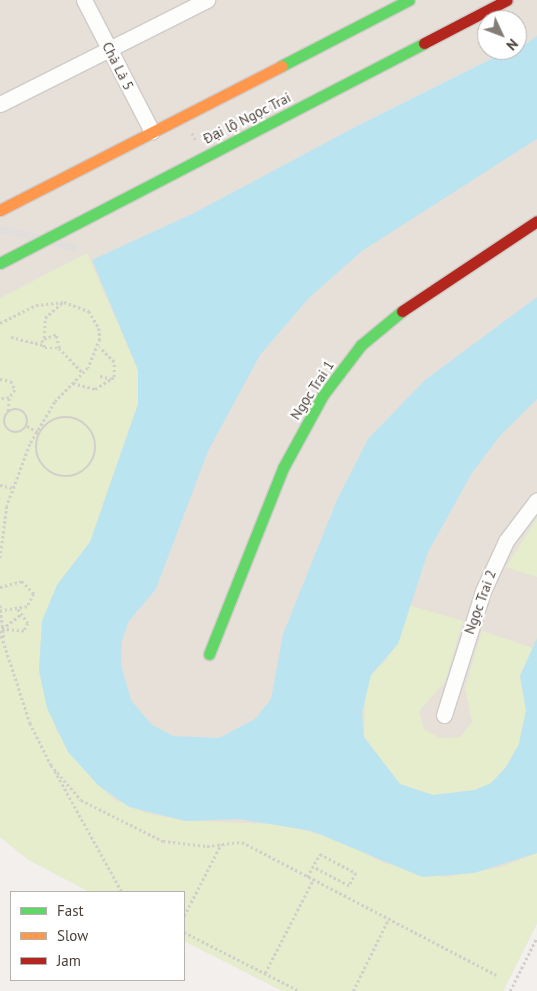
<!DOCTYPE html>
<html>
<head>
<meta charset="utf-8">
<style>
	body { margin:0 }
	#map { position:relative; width:537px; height:991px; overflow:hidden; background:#f2efec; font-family:"PT Sans",sans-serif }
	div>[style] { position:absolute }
	.residential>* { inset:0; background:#e6e0d9 }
	.green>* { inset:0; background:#e5edcc }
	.parking>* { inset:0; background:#e1dedc; transform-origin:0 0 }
	.water>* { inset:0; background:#bbe4f1 }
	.path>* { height:2.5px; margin-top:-1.25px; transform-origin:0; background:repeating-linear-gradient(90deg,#d2cfca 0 2.5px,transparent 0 5px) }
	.path>.ring { margin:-1.25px; padding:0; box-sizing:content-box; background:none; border:2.5px solid #d2cfca; border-radius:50% }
	.roads { filter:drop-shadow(1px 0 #cfcbc8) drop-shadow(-1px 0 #cfcbc8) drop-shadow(0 1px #cfcbc8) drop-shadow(0 -1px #cfcbc8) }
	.street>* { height:15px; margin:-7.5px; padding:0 7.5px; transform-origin:7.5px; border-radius:7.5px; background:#fdfdfc }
	.fast>* { height:11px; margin:-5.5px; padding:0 5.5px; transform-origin:5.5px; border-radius:5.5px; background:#63d668 }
	.slow>* { height:11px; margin:-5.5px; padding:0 5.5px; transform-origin:5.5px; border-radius:5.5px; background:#ff974d }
	.jam>* { height:11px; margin:-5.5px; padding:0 5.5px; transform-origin:5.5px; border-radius:5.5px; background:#b3261e }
	span { translate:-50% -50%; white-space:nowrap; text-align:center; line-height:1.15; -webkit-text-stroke:4.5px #fff; paint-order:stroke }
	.street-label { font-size:14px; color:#493f37 }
	.legend { position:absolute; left:10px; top:891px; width:175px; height:90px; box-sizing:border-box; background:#fff; border:1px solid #b6b2af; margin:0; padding:6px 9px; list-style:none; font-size:15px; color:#493f37 }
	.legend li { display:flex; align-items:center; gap:10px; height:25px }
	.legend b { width:25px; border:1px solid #b6b2af }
	.north { position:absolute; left:477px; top:10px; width:50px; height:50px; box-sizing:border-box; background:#fff; border:1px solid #b6b2af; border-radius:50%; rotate:133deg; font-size:14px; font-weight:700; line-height:20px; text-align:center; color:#493f37 }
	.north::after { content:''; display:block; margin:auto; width:18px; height:22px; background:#847d76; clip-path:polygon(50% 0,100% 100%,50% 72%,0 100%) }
</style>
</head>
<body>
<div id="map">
	<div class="residential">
		<i style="clip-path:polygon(evenodd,0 0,537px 0,537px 923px,503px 991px,283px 991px,184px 941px,184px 892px,90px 892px,29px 860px,0 837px,0 0,487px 20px,517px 20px,517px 50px,487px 50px,487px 20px)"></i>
	</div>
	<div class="green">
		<i style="clip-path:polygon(87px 253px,138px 370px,138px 404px,90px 542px,57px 585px,42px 621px,39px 671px,56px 730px,98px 785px,114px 799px,146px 813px,186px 821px,282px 824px,339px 840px,384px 863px,444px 877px,498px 868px,537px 853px,537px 923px,503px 991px,283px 991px,184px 941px,184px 892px,90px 892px,29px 860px,0 837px,0 298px)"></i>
		<i style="clip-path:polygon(537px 518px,537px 577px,506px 567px)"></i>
		<i style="clip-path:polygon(409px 605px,463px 621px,445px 682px,419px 711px,424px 729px,439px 738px,460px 737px,472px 722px,465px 688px,482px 631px,533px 648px,520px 676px,526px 710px,519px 744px,506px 767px,491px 783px,475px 790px,433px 795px,400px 784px,364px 737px,365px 689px,371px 675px,387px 659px)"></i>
	</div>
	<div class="parking">
		<i style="left:77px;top:244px;width:8px;height:87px;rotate:104deg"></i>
	</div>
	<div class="water">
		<i style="clip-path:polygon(537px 36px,537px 139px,362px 251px,309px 298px,260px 355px,208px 451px,156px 589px,129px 621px,122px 640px,121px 665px,131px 700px,151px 724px,173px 736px,219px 738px,255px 719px,271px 699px,283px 634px,337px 500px,368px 439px,425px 380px,537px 297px,537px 399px,499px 437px,472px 473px,428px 552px,398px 644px,371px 675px,362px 713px,364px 737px,400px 784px,433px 795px,475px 790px,491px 783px,506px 767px,519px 744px,526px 710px,520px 676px,537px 638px,537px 853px,474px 873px,422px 877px,312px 831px,238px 819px,186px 821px,129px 807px,98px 785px,68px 752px,47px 708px,39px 671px,42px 621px,57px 585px,90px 542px,138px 404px,138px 370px,92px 260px,194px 213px,359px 125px,509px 50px,517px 50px)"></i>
	</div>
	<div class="path">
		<i style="left:192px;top:133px;width:9px;rotate:63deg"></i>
		<i style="left:0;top:323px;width:40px;rotate:-26.6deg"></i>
		<i style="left:36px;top:305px;width:28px;rotate:-6deg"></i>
		<i style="left:64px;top:302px;width:27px;rotate:20deg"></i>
		<i style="left:89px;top:311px;width:20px;rotate:60deg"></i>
		<i style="left:99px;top:328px;width:11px;rotate:85deg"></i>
		<i style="left:100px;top:339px;width:31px;rotate:112deg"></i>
		<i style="left:88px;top:368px;width:47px;rotate:134.1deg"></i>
		<i style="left:55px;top:402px;width:49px;rotate:120.8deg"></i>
		<i style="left:30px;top:444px;width:66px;rotate:110.4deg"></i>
		<i style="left:7px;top:506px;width:53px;rotate:97.5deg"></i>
		<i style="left:11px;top:337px;width:32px;rotate:14deg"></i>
		<i style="left:44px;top:338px;width:20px;rotate:-87deg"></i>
		<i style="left:45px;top:318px;width:24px;rotate:-42deg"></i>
		<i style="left:59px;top:348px;width:13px;rotate:-103deg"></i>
		<i style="left:56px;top:335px;width:15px;rotate:160deg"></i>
		<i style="left:42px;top:340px;width:9px;rotate:69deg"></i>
		<i style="left:45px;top:348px;width:14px"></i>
		<i style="left:59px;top:348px;width:35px;rotate:46deg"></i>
		<i style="left:100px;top:376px;width:12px;rotate:14deg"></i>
		<i style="left:0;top:379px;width:11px;rotate:10deg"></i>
		<i style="left:11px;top:381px;width:10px;rotate:66deg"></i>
		<i style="left:15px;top:390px;width:10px;rotate:127deg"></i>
		<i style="left:9px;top:398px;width:9px;rotate:174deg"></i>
		<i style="left:73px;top:383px;width:23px;rotate:15deg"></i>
		<i style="left:95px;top:389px;width:22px;rotate:-32deg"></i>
		<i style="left:114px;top:377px;width:15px;rotate:-90deg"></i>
		<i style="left:114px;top:362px;width:21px;rotate:-135deg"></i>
		<i class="ring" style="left:4px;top:409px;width:21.5px;height:21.5px"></i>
		<i style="left:8px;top:411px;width:13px;rotate:-86deg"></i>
		<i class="ring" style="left:36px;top:417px;width:57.5px;height:57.5px"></i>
		<i style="left:27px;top:426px;width:15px;rotate:28deg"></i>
		<i style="left:0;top:485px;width:12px;rotate:14deg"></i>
		<i style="left:0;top:587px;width:23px;rotate:-15deg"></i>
		<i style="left:22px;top:581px;width:18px;rotate:47deg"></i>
		<i style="left:34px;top:594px;width:15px;rotate:118deg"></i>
		<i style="left:27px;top:607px;width:27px;rotate:172deg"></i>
		<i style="left:0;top:605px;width:33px;rotate:83deg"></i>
		<i style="left:18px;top:609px;width:17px;rotate:54deg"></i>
		<i style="left:28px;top:623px;width:9px;rotate:117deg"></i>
		<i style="left:24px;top:631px;width:22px;rotate:-175deg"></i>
		<i style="left:2px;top:629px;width:23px;rotate:-38deg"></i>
		<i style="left:0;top:631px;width:97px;rotate:71.9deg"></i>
		<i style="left:30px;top:723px;width:47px;rotate:63.4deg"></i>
		<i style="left:51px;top:765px;width:46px;rotate:49.4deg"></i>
		<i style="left:81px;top:800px;width:92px;rotate:26.6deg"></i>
		<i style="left:163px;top:841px;width:44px;rotate:6.5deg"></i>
		<i style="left:207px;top:846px;width:35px;rotate:-7deg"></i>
		<i style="left:242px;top:842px;width:287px;rotate:27.6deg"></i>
		<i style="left:55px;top:771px;width:138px;rotate:61deg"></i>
		<i style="left:307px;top:877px;width:26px;rotate:-61deg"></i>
		<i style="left:320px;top:854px;width:41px;rotate:27.8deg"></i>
		<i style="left:356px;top:873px;width:15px;rotate:118deg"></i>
		<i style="left:349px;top:886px;width:41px;rotate:-152.2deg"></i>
		<i style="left:184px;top:916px;width:81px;rotate:-62.8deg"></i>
		<i style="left:184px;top:932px;width:130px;rotate:27deg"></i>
		<i style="left:265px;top:973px;width:105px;rotate:-62.7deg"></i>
		<i style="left:353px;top:991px;width:79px;rotate:-63.8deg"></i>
		<i style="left:510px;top:991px;width:60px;rotate:-63.4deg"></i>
	</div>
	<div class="roads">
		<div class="street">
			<i style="left:84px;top:0;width:148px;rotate:62.7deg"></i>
			<i style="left:0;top:104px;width:232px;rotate:-26.7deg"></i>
			<i style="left:444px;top:715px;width:130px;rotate:-72.5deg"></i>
			<i style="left:483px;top:591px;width:55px;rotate:-65.3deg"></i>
			<i style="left:506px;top:541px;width:51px;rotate:-52.9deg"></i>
		</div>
		<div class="fast">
			<i style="left:281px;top:66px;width:144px;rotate:-27.3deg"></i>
			<i style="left:0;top:263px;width:478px;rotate:-27.4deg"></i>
			<i style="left:209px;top:654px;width:200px;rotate:-68.3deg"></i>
			<i style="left:283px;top:468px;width:83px;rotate:-61.3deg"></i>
			<i style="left:323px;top:395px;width:63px;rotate:-52.8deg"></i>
			<i style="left:361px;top:345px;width:53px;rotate:-39.7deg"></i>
		</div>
		<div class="slow">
			<i style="left:0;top:210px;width:316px;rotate:-27.1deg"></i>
		</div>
		<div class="jam">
			<i style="left:424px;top:43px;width:93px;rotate:-27.4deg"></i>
			<i style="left:402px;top:311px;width:162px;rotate:-33.7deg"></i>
		</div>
	</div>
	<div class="street-label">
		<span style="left:118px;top:66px;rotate:63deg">Chà Là 5</span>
		<span style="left:247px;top:118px;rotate:-27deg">Đại lộ Ngọc Trai</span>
		<span style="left:312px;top:390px;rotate:-57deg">Ngọc Trai 1</span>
		<span style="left:480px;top:602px;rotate:-70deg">Ngọc Trai 2</span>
	</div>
	<ul class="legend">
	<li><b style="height:6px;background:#63d668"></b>Fast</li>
	<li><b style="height:6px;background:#ff974d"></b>Slow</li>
	<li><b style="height:6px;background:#b3261e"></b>Jam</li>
	</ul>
	<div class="north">N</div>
</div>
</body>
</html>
